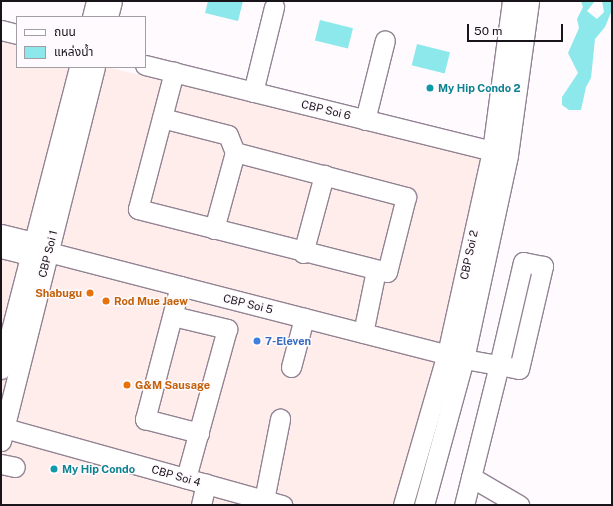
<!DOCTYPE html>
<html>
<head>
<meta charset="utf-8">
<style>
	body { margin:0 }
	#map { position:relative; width:613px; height:506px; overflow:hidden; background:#fefafe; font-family:"Public Sans","Noto Sans Thai",sans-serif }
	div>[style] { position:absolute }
	.commercial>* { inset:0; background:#feedeb }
	.water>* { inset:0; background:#8ce8eb; transform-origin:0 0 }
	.roads { filter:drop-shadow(1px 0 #928393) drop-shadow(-1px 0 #928393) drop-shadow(0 1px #928393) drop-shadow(0 -1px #928393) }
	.minor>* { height:19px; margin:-9.5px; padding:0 9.5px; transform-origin:9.5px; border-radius:9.5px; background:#fff }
	.dots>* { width:11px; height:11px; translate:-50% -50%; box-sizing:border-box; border:2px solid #fefafe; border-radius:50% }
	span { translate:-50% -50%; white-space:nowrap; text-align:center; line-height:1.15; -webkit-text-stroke:3px #fefafe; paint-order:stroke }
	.culture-label { font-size:11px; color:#0d838f; font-weight:700 }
	.left { translate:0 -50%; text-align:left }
	.street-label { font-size:11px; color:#19141a }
	.food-label { font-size:11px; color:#c56008; font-weight:700 }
	.right { translate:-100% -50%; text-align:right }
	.shop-label { font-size:11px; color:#366cbe; font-weight:700 }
	.frame { position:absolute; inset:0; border:2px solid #19141a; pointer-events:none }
	.legend { position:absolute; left:16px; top:16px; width:130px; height:52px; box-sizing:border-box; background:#fefafe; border:1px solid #a29ea3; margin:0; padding:5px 7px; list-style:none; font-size:12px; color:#19141a }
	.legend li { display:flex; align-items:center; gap:8px; height:20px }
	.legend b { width:20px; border:1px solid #a29ea3 }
	.scale { position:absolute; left:467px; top:24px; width:96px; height:18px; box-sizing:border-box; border:2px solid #19141a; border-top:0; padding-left:5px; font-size:12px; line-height:14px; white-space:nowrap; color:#19141a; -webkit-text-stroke:3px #fefafe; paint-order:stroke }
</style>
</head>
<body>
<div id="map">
	<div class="commercial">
		<i style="clip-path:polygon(1px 41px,17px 45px,17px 67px,107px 67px,515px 167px,460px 412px,435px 505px,1px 505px)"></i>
	</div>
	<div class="water">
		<i style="clip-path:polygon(208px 1px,243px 1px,238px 21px,205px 13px)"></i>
		<i style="clip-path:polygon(581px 1px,595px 1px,587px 11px,597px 19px,604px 12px,602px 1px,612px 1px,612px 10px,605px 27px,595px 39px,591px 78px,586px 87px,581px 110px,569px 110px,562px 105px,562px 97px,578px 73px,568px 53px,579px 28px,577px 19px,583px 7px)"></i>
		<i style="left:320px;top:20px;width:34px;height:21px;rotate:14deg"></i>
		<i style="left:417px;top:44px;width:34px;height:22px;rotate:14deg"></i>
	</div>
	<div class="roads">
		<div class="minor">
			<i style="left:92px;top:17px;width:16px;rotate:-76deg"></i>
			<i style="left:108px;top:17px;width:16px;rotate:-76deg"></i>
			<i style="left:1px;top:30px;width:16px;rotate:14deg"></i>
			<i style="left:145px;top:65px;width:370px;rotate:13.9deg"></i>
			<i style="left:253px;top:92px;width:88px;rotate:-76.1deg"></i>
			<i style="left:162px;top:118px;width:68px;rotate:14.4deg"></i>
			<i style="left:228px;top:135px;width:18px;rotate:68deg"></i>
			<i style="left:235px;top:152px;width:177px;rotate:14.7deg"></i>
			<i style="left:406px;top:197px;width:77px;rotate:104.2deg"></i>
			<i style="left:387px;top:272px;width:257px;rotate:-165.8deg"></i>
			<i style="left:138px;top:209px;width:142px;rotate:-75.3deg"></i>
			<i style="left:365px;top:120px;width:82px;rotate:-76deg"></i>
			<i style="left:214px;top:229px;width:80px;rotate:-74.7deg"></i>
			<i style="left:1px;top:234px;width:25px;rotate:14deg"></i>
			<i style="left:25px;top:240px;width:11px;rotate:45deg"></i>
			<i style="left:33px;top:248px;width:152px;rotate:14.5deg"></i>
			<i style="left:180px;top:286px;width:293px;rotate:14.4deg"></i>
			<i style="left:464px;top:359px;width:36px;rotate:10deg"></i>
			<i style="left:499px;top:365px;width:20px;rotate:11deg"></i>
			<i style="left:519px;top:369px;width:106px;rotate:-76.9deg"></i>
			<i style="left:543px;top:266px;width:20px;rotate:-169deg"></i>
			<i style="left:523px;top:262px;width:106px;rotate:103.1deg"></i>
			<i style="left:499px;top:365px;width:144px;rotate:104deg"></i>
			<i style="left:1px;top:248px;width:21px;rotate:14deg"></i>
			<i style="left:21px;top:253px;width:13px;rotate:-23deg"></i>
			<i style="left:303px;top:253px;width:81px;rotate:-74.9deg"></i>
			<i style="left:180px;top:286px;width:138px;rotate:104.7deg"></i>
			<i style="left:145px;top:419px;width:56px;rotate:14.5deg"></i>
			<i style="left:173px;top:316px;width:56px;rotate:13.5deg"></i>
			<i style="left:227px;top:329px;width:155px;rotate:105.4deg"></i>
			<i style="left:363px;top:333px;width:64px;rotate:-78.3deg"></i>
			<i style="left:291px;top:367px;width:51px;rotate:-75.1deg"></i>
			<i style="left:1px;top:369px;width:312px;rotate:-75.5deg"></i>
			<i style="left:1px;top:427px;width:292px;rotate:15.5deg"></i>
			<i style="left:1px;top:441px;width:386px;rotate:-75.9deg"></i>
			<i style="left:1px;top:464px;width:14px;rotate:12deg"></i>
			<i style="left:471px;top:477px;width:56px;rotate:30.3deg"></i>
			<i style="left:264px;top:500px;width:83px;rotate:-78.8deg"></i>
			<i style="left:201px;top:505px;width:22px;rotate:-77deg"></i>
			<i style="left:403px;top:505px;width:157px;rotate:-73.8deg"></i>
			<i style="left:447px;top:354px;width:208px;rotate:-77.5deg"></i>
			<i style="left:492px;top:151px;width:151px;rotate:-82.4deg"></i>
			<i style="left:424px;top:505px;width:151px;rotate:-74.7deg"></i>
			<i style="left:464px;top:359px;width:209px;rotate:-77.8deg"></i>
			<i style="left:508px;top:155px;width:155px;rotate:-82.2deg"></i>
		</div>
	</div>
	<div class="dots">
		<i style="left:430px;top:88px;background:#0f9aa8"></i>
		<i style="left:90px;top:293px;background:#e8710a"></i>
		<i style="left:106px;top:301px;background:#e8710a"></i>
		<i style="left:257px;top:341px;background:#3f7fe0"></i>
		<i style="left:127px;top:385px;background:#e8710a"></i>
		<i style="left:54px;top:469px;background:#0f9aa8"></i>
	</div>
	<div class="culture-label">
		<span class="left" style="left:438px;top:88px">My Hip Condo 2</span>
		<span class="left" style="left:62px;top:469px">My Hip Condo</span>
	</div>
	<div class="street-label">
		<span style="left:326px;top:110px;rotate:14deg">CBP Soi 6</span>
		<span style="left:48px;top:254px;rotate:-76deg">CBP Soi 1</span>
		<span style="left:469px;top:255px;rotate:-78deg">CBP Soi 2</span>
		<span style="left:248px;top:304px;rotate:14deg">CBP Soi 5</span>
		<span style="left:176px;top:476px;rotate:16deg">CBP Soi 4</span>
	</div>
	<div class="food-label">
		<span class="right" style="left:82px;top:293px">Shabugu</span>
		<span class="left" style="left:114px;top:301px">Rod Mue Jaew</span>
		<span class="left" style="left:135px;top:385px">G&amp;M Sausage</span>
	</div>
	<div class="shop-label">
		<span class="left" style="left:265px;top:341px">7-Eleven</span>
	</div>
	<div class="frame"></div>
	<ul class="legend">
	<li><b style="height:5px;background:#fff"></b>ถนน</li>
	<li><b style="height:11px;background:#8ce8eb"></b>แหล่งน้ำ</li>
	</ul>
	<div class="scale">50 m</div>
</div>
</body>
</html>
